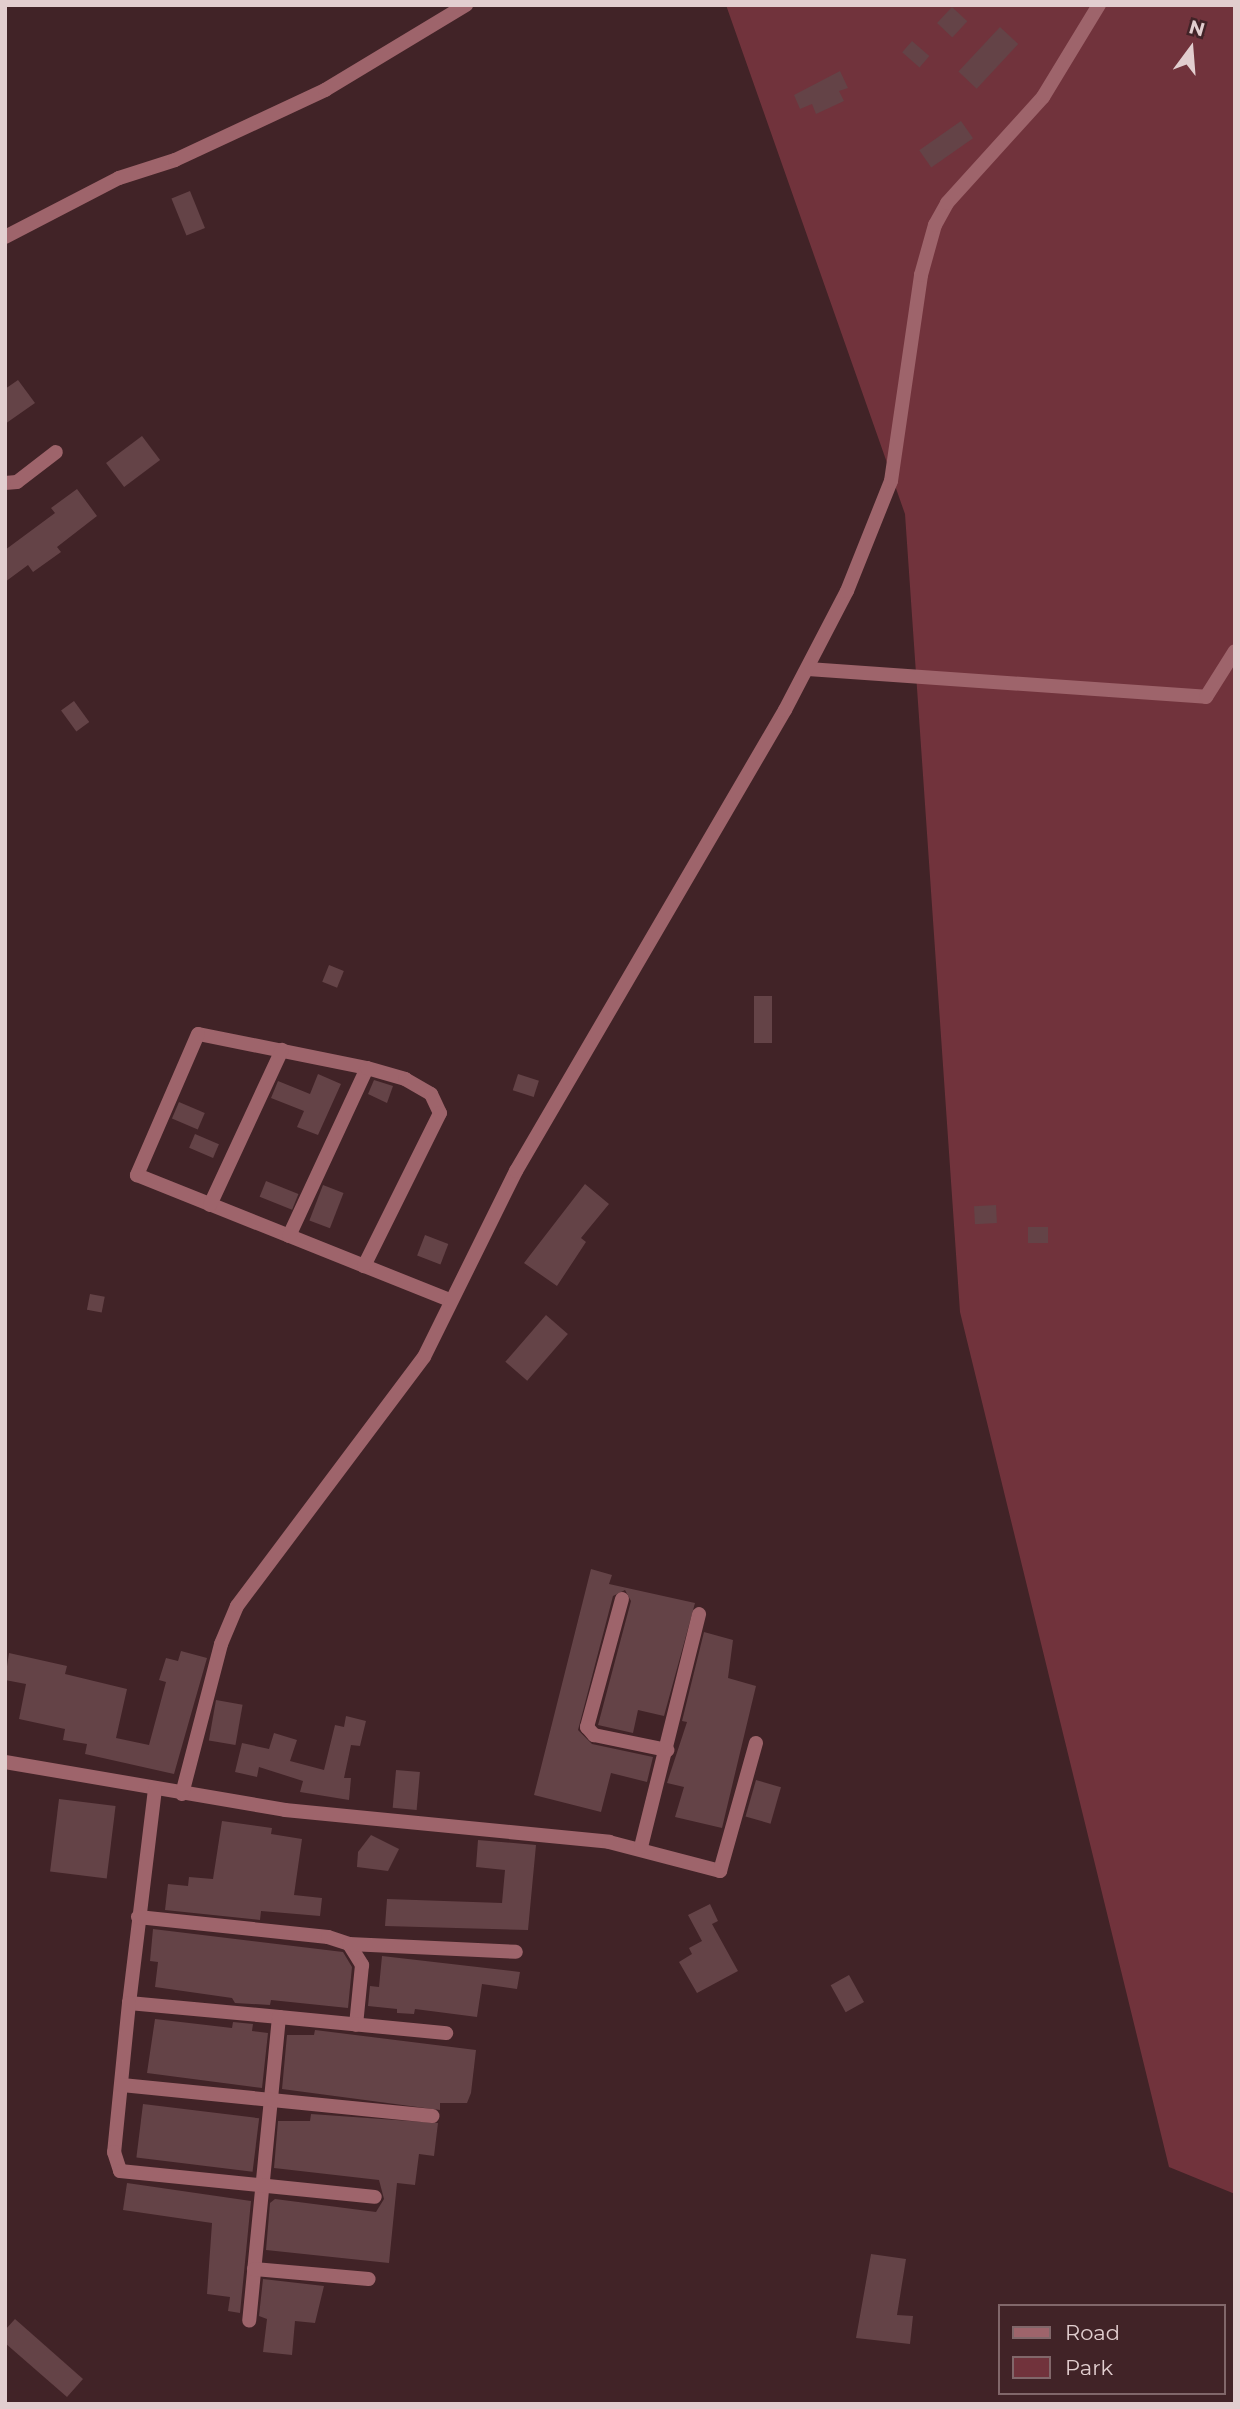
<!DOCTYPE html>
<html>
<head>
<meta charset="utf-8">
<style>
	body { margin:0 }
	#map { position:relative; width:1240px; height:2409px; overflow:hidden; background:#412327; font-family:Montserrat,sans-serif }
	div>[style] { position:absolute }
	.green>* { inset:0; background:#71333c }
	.building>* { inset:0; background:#644347; transform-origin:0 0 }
	.street>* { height:14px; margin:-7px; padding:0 7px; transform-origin:7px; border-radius:7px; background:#9e646b }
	span { translate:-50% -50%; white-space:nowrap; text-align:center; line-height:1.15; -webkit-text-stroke:7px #412327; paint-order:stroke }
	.frame { position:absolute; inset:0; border:7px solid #e2cecf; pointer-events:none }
	.legend { position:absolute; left:998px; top:2304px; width:228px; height:91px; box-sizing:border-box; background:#412327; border:2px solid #81676a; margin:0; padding:9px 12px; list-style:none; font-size:21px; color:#e2cecf }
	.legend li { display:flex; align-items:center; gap:14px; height:35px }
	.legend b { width:35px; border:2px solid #81676a }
	.north { position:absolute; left:1156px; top:14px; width:70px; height:70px; -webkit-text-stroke:5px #412327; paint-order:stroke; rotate:16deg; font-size:19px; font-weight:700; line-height:28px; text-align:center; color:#e2cecf }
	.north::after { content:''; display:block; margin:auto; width:24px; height:32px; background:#e2cecf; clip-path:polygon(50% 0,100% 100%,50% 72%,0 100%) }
</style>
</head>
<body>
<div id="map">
	<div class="green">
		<i style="clip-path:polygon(726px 5px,1235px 5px,1235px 2194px,1169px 2167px,960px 1312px,905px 514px)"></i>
	</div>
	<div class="building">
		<i style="left:952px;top:7px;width:21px;height:22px;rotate:43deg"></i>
		<i style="left:1000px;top:27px;width:25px;height:61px;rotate:43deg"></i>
		<i style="left:912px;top:41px;width:23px;height:15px;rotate:41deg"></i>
		<i style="clip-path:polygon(840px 71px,848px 88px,839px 91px,844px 101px,816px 114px,812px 104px,800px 109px,794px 95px)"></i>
		<i style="left:961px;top:121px;width:21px;height:51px;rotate:55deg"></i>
		<i style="left:190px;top:191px;width:40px;height:20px;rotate:68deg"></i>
		<i style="clip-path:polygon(18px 380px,35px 403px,5px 424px,5px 389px)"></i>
		<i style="left:142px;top:436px;width:30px;height:45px;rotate:53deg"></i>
		<i style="clip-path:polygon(77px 489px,97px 516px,57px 547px,61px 552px,33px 572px,28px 565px,5px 582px,5px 550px,55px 513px,51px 508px)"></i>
		<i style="left:74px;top:701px;width:26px;height:16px;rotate:54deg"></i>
		<i style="left:329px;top:965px;width:16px;height:18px;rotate:22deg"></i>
		<i style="left:754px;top:996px;width:18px;height:47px"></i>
		<i style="clip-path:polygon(318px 1074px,341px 1084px,318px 1135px,297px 1127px,304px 1111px,271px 1098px,278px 1081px,310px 1094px)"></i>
		<i style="left:518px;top:1074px;width:22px;height:17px;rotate:18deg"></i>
		<i style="clip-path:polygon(374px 1080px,393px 1086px,387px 1103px,368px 1094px)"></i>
		<i style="left:179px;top:1102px;width:28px;height:18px;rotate:23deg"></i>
		<i style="left:195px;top:1134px;width:26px;height:15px;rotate:23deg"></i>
		<i style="left:266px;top:1181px;width:35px;height:17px;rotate:22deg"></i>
		<i style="clip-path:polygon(585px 1184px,609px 1204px,581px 1238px,586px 1242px,557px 1286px,524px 1263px)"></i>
		<i style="left:323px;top:1185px;width:22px;height:38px;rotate:21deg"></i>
		<i style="left:996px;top:1205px;width:18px;height:22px;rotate:87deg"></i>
		<i style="left:1028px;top:1227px;width:20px;height:16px"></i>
		<i style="left:425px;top:1235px;width:25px;height:22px;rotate:21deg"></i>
		<i style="left:90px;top:1294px;width:15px;height:16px;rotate:11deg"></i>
		<i style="left:546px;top:1315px;width:29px;height:62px;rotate:41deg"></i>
		<i style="clip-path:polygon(591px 1569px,612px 1575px,609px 1584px,695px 1603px,664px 1716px,638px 1710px,633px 1733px,598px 1725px,631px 1601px,625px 1590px,613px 1596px,578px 1730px,592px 1744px,653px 1757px,647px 1782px,611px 1773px,601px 1812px,534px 1795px)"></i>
		<i style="clip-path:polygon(704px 1632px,733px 1640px,728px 1678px,756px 1686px,722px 1828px,675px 1817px,684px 1787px,667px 1783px,687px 1722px,682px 1721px)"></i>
		<i style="clip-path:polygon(181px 1651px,207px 1658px,174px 1774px,85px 1754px,87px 1744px,63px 1740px,65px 1729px,19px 1719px,26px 1684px,5px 1680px,9px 1653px,67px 1666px,65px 1674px,127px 1689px,116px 1738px,149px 1745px,166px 1682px,159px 1680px,166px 1658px,178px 1661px)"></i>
		<i style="left:216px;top:1700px;width:27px;height:41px;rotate:10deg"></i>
		<i style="clip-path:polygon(346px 1716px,366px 1721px,360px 1746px,351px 1745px,344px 1778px,351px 1778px,349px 1800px,300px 1792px,303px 1781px,259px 1767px,257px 1777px,235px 1772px,242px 1743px,269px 1749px,274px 1733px,297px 1740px,290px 1761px,324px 1770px,335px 1725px,344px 1727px)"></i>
		<i style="left:396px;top:1770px;width:24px;height:38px;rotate:5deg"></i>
		<i style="left:756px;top:1780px;width:26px;height:38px;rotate:16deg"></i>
		<i style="left:59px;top:1799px;width:57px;height:73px;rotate:7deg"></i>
		<i style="clip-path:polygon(222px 1821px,272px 1828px,271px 1834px,302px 1839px,294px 1895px,322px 1898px,320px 1916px,261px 1911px,260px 1920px,165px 1910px,168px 1884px,188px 1886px,189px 1877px,213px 1879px)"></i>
		<i style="clip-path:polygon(371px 1835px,399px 1849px,388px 1871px,357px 1867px,358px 1852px)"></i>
		<i style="clip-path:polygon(478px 1840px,536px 1845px,528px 1930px,385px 1926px,387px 1899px,502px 1903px,505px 1870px,476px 1867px)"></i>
		<i style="clip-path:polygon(710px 1904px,718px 1921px,712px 1924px,738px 1971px,697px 1993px,679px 1962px,692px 1954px,689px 1948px,702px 1941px,688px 1915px)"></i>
		<i style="clip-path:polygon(153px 1929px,343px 1952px,352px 1967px,348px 2008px,271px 2000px,270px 2005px,235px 2003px,232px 1998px,155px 1987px,158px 1962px,150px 1961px)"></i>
		<i style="clip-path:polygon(382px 1956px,520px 1972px,517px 1989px,482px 1984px,477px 2017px,415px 2009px,414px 2014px,397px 2013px,397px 2009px,368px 2006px,370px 1986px,379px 1987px)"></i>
		<i style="left:849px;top:1975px;width:31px;height:21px;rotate:61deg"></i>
		<i style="clip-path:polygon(155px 2019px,232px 2028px,233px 2022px,253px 2024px,252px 2031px,268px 2033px,262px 2088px,147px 2073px)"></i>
		<i style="clip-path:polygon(315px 2030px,476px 2050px,471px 2093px,467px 2103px,440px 2103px,440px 2110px,282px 2089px,287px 2035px,314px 2035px)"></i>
		<i style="left:143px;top:2104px;width:117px;height:54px;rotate:7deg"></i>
		<i style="clip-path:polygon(311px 2114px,438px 2123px,434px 2156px,419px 2154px,415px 2185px,397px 2183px,389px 2263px,266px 2250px,270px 2203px,275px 2199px,376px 2212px,384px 2199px,379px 2180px,274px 2168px,278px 2121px,310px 2121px)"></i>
		<i style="clip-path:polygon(127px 2183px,251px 2201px,240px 2313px,228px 2311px,230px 2297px,207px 2294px,212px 2223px,123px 2210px)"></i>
		<i style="clip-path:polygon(871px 2254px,906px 2259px,897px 2315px,913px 2316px,910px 2344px,856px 2338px)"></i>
		<i style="clip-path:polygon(263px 2279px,324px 2286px,315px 2323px,295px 2321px,292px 2355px,263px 2352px,267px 2319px,259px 2316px)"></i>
		<i style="clip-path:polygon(15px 2319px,83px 2379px,67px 2397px,5px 2343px,5px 2330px)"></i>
	</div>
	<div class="street">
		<i style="left:5px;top:237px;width:128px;rotate:-27.4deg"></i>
		<i style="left:119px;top:178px;width:59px;rotate:-17.8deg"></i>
		<i style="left:175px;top:160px;width:166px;rotate:-25deg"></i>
		<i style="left:325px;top:90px;width:165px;rotate:-31.1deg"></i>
		<i style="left:5px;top:483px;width:12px;rotate:-5deg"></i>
		<i style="left:17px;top:482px;width:49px;rotate:-37.6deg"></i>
		<i style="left:808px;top:669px;width:399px;rotate:4deg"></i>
		<i style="left:1206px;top:697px;width:54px;rotate:-57.8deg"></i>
		<i style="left:367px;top:1068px;width:172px;rotate:-168.6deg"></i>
		<i style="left:198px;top:1034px;width:154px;rotate:113.4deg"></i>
		<i style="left:137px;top:1175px;width:336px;rotate:21.8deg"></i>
		<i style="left:210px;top:1205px;width:171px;rotate:-65.1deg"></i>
		<i style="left:289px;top:1236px;width:185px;rotate:-65.1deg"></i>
		<i style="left:367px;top:1068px;width:40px;rotate:16deg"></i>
		<i style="left:405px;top:1079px;width:30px;rotate:30deg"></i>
		<i style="left:431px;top:1094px;width:21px;rotate:65deg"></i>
		<i style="left:440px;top:1113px;width:171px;rotate:116.4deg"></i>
		<i style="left:622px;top:1599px;width:133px;rotate:105.3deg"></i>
		<i style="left:587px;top:1727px;width:11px;rotate:49deg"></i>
		<i style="left:594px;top:1735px;width:75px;rotate:11.6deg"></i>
		<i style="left:5px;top:1762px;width:284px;rotate:9.7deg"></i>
		<i style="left:285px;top:1810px;width:326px;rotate:5.6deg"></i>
		<i style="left:609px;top:1842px;width:115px;rotate:14.6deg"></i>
		<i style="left:720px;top:1871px;width:133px;rotate:-74.3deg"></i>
		<i style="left:155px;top:1789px;width:216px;rotate:96.9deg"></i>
		<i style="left:129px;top:2003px;width:151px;rotate:5.3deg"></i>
		<i style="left:279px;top:2017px;width:305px;rotate:95.6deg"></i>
		<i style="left:182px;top:1794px;width:155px;rotate:-75.4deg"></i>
		<i style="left:221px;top:1644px;width:41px;rotate:-67.2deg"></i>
		<i style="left:237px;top:1606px;width:311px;rotate:-53.1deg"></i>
		<i style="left:424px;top:1357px;width:208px;rotate:-63.7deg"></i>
		<i style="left:516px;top:1171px;width:534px;rotate:-59.74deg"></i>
		<i style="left:785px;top:710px;width:134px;rotate:-62.5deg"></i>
		<i style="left:847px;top:591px;width:118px;rotate:-68.2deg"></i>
		<i style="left:891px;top:481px;width:208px;rotate:-81.7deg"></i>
		<i style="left:921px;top:275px;width:52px;rotate:-74.4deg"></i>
		<i style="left:935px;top:225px;width:25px;rotate:-61deg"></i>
		<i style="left:947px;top:203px;width:143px;rotate:-47.8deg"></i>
		<i style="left:1043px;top:97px;width:108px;rotate:-58.7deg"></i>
		<i style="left:641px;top:1847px;width:240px;rotate:-76deg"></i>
		<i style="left:138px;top:1917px;width:191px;rotate:6deg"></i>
		<i style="left:328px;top:1937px;width:22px;rotate:18deg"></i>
		<i style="left:349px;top:1944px;width:25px;rotate:58deg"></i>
		<i style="left:362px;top:1965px;width:60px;rotate:95.7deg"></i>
		<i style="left:349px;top:1944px;width:167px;rotate:2.7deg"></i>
		<i style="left:129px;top:2003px;width:150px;rotate:95.7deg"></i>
		<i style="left:114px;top:2152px;width:20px;rotate:72deg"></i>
		<i style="left:120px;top:2171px;width:256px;rotate:5.8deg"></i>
		<i style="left:279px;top:2017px;width:168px;rotate:5.5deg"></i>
		<i style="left:122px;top:2085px;width:312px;rotate:5.7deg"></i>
		<i style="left:254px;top:2269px;width:115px;rotate:5deg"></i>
	</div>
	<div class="frame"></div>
	<ul class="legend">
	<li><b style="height:9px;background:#9e646b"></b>Road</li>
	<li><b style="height:19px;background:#71333c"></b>Park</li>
	</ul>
	<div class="north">N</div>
</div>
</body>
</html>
